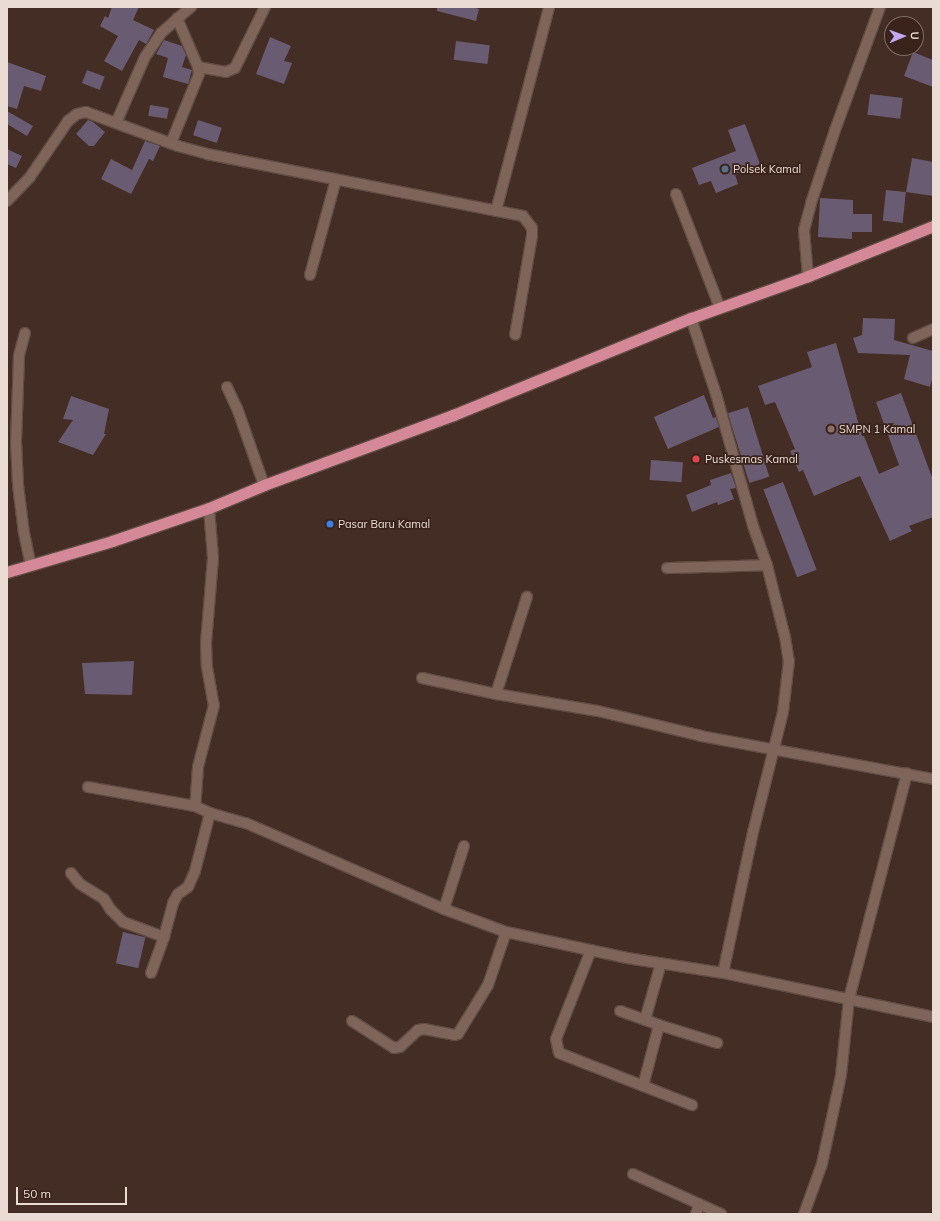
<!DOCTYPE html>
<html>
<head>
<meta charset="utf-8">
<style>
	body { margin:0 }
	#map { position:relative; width:940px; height:1221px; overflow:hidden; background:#442d24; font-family:Mulish,sans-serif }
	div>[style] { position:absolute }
	.building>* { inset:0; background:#695b71; transform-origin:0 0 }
	.roads { filter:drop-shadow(1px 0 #604c44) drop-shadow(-1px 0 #604c44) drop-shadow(0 1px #604c44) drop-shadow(0 -1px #604c44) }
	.minor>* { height:10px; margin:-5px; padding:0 5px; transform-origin:5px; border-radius:5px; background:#7e6459 }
	.trunk>* { height:11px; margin:-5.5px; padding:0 5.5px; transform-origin:5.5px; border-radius:5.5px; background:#d48898 }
	.dots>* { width:11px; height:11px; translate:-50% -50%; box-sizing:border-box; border:2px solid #39231a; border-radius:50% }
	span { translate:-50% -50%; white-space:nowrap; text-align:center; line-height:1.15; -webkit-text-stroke:3.5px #39231a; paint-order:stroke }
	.poi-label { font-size:11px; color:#eadbd5 }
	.left { translate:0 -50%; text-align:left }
	.frame { position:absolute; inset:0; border:8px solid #eadbd5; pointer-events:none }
	.north { position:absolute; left:884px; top:16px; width:40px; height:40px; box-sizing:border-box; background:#39231a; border:1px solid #806d65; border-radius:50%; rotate:88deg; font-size:11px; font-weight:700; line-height:16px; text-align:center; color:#eadbd5 }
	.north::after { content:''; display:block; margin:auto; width:14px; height:18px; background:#c2a8f3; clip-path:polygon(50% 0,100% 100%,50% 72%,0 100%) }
	.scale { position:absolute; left:16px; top:1187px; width:111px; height:18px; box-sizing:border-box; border:2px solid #eadbd5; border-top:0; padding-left:5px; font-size:12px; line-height:14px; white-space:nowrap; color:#eadbd5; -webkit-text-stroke:3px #39231a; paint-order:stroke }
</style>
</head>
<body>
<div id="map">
	<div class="building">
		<i style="clip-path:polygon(112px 7px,139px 7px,133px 20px,154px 30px,146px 44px,139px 40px,122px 71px,104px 61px,118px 36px,100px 26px,105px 16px,108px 18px)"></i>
		<i style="clip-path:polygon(437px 7px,472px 7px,479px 9px,476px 21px,437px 11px)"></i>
		<i style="clip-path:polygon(270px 37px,291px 46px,284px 61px,292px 63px,284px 84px,256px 74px)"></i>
		<i style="clip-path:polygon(164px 40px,182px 46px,186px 55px,182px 67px,192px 70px,188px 84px,163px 77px,168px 58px,156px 54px)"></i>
		<i style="left:456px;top:41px;width:34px;height:19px;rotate:7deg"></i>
		<i style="clip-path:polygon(913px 52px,933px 60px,933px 87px,904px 76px)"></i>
		<i style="clip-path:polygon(7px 62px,46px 76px,41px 91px,24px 86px,17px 109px,7px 106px)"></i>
		<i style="left:87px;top:70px;width:19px;height:14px;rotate:21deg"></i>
		<i style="left:870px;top:94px;width:33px;height:21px;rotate:7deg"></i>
		<i style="left:150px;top:105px;width:19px;height:11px;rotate:9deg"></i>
		<i style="clip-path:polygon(7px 111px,33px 126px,27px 136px,7px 124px)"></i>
		<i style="clip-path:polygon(88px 120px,93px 122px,105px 132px,94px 146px,89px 146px,76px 134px)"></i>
		<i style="left:198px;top:120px;width:25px;height:16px;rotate:18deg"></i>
		<i style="clip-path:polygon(745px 124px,760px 164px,735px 174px,738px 184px,716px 193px,711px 181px,699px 185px,692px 168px,736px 151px,728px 130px)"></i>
		<i style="clip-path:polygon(145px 141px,160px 146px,153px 161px,149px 159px,131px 194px,101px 179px,111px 159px,132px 170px)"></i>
		<i style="clip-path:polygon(7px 149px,22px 156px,16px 168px,7px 164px)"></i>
		<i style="clip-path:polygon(912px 158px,933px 162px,933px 196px,906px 192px)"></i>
		<i style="left:886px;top:190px;width:20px;height:31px;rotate:6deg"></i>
		<i style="clip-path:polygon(820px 198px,853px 200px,853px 214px,872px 214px,872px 232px,852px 232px,852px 239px,818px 237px)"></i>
		<i style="clip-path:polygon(863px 318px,895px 319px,894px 340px,933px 351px,933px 375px,930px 387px,904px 379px,910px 355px,858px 353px,853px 338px,862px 335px)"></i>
		<i style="clip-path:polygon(836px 343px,862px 436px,864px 436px,879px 474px,899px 465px,876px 402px,901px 393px,933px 480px,933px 517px,909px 526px,912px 531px,890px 541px,860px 476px,814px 496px,803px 470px,799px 472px,790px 451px,795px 449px,775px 402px,765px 405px,758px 386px,812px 367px,807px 352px)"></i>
		<i style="clip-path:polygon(704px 395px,713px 418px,716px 417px,719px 427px,668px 449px,654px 417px)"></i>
		<i style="clip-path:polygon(71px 396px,109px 409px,104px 434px,106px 434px,93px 455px,58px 442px,73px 420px,63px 419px)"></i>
		<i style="left:748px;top:407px;width:73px;height:21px;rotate:73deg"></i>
		<i style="left:651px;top:460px;width:32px;height:20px;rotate:4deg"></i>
		<i style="clip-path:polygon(731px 473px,736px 488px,730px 489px,734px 499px,718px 505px,717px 502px,692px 512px,686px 495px,711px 485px,710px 480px)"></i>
		<i style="left:783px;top:482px;width:94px;height:21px;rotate:69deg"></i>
		<i style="clip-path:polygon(134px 661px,132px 695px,85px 694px,82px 663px)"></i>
		<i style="left:123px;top:932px;width:23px;height:32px;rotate:13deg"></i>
	</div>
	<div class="roads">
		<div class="minor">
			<i style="left:198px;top:67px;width:28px;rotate:10deg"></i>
			<i style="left:226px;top:72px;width:10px;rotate:-24deg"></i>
			<i style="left:235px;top:68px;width:68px;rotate:-63.8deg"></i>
			<i style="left:116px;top:123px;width:72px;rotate:-66.3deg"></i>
			<i style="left:145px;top:57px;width:29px;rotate:-56deg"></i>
			<i style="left:161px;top:33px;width:40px;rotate:-41deg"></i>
			<i style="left:171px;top:143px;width:74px;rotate:-67.9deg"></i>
			<i style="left:199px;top:74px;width:7px;rotate:-98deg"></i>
			<i style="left:198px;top:67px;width:53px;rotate:-113.2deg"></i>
			<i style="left:676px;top:194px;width:122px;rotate:68.9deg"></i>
			<i style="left:7px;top:201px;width:33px;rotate:-46deg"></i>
			<i style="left:30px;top:177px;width:68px;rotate:-55.8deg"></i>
			<i style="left:68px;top:121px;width:11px;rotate:-38deg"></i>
			<i style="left:77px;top:114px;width:9px;rotate:-13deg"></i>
			<i style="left:86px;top:112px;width:98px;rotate:20.3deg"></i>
			<i style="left:178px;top:146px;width:30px;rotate:15deg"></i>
			<i style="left:207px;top:154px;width:322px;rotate:11.1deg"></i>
			<i style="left:523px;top:216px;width:15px;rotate:53deg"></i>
			<i style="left:532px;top:228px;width:8px;rotate:90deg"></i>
			<i style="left:532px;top:236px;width:100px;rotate:99.7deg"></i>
			<i style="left:496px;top:211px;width:211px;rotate:-75.4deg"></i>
			<i style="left:310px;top:275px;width:99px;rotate:-74.8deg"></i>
			<i style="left:808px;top:276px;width:46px;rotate:-95deg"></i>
			<i style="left:804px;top:230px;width:28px;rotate:-75deg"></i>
			<i style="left:811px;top:203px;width:77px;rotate:-71.8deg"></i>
			<i style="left:835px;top:130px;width:131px;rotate:-69.9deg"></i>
			<i style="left:691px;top:318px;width:80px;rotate:71.8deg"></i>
			<i style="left:716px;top:394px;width:137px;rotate:74.3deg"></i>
			<i style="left:753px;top:526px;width:41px;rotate:70.3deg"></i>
			<i style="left:767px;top:565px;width:74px;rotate:76deg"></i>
			<i style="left:785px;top:637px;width:24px;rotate:81deg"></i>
			<i style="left:789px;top:661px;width:51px;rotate:96.7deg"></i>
			<i style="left:783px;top:712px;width:124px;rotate:104deg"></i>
			<i style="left:753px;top:832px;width:144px;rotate:102deg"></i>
			<i style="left:25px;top:333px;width:24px;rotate:105deg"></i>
			<i style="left:19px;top:356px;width:86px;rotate:92deg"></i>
			<i style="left:16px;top:442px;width:43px;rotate:87.3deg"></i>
			<i style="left:18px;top:485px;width:48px;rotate:82.9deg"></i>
			<i style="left:24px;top:533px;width:33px;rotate:78deg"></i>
			<i style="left:913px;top:338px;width:22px;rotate:-24deg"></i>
			<i style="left:227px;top:387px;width:23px;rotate:65deg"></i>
			<i style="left:237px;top:408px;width:82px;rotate:70.7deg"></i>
			<i style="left:209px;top:508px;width:50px;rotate:85.4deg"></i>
			<i style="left:213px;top:558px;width:85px;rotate:94.7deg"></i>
			<i style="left:206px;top:643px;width:24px;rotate:88deg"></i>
			<i style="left:207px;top:667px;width:39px;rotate:80deg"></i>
			<i style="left:214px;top:705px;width:64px;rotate:104.5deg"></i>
			<i style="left:198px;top:767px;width:39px;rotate:94deg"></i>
			<i style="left:195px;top:806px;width:17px;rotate:25deg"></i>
			<i style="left:210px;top:813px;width:37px;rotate:16deg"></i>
			<i style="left:246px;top:823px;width:216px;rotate:23.5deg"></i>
			<i style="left:444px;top:909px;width:66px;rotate:20.4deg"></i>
			<i style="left:506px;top:932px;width:124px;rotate:12.1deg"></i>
			<i style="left:627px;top:958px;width:97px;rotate:8.9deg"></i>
			<i style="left:723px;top:973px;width:215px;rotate:11.8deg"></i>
			<i style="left:667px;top:568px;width:100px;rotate:-1.7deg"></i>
			<i style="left:422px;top:678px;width:76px;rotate:12.2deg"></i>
			<i style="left:496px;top:694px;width:103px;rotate:9.5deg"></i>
			<i style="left:598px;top:711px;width:106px;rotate:13.6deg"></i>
			<i style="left:701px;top:736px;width:236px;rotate:10.5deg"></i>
			<i style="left:496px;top:694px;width:102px;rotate:-72.3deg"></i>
			<i style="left:88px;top:787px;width:109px;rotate:10.1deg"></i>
			<i style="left:71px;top:873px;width:14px;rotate:51deg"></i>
			<i style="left:80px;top:884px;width:28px;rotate:32deg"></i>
			<i style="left:104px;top:899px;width:13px;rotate:58deg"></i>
			<i style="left:111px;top:910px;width:17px;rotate:45deg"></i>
			<i style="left:123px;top:922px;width:44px;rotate:20.1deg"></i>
			<i style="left:444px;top:909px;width:66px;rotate:-72.4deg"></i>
			<i style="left:591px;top:950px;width:96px;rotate:111.5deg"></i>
			<i style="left:556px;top:1039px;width:14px;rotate:78deg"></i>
			<i style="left:559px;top:1053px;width:143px;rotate:21.4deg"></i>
			<i style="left:151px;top:973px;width:38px;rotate:-70deg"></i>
			<i style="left:164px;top:937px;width:35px;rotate:-75deg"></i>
			<i style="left:173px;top:903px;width:10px;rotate:-61deg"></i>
			<i style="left:178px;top:894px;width:12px;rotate:-35deg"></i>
			<i style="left:188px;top:887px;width:17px;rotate:-66deg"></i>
			<i style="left:195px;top:871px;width:60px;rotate:-75.5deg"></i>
			<i style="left:620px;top:1011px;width:41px;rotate:19.7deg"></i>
			<i style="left:659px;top:1025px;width:63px;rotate:104.7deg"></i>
			<i style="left:645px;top:1020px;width:59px;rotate:-74.3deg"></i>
			<i style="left:352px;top:1021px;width:50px;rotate:32.7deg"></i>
			<i style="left:394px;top:1048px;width:6px;rotate:-9deg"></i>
			<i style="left:400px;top:1047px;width:25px;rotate:-43deg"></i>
			<i style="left:418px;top:1030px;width:6px;rotate:-9deg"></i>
			<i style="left:424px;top:1029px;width:31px;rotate:11deg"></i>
			<i style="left:454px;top:1035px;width:4px;rotate:-14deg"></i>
			<i style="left:458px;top:1034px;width:57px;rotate:-58.5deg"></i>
			<i style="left:488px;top:985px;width:56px;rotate:-71.2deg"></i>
			<i style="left:659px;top:1025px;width:61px;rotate:17.2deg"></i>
			<i style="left:633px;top:1174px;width:97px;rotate:24.4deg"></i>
			<i style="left:696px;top:1214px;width:10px;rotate:-73deg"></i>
			<i style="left:804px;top:1214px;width:53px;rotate:-70.2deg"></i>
			<i style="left:822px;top:1164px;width:91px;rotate:-77.9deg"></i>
			<i style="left:841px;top:1075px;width:76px;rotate:-84deg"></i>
			<i style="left:849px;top:999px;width:233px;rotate:-75.6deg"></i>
		</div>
		<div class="trunk">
			<i style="left:7px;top:572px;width:109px;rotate:-16.4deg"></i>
			<i style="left:112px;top:541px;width:102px;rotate:-18.8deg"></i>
			<i style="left:209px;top:508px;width:60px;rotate:-22.7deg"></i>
			<i style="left:264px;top:485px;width:202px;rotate:-20.3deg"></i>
			<i style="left:453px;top:415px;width:257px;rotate:-22.2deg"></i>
			<i style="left:691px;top:318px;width:124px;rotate:-19.7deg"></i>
			<i style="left:808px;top:276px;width:135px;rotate:-21.8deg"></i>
		</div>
	</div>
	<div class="dots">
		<i style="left:725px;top:169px;background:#5c6f8a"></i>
		<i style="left:831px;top:429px;background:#8d6e63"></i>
		<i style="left:696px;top:459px;background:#e0444e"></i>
		<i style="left:330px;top:524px;background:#3f7fe0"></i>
	</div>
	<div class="poi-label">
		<span class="left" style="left:733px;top:169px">Polsek Kamal</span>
		<span class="left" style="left:839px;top:429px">SMPN 1 Kamal</span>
		<span class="left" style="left:705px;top:459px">Puskesmas Kamal</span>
		<span class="left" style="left:338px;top:524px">Pasar Baru Kamal</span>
	</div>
	<div class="frame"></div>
	<div class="north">U</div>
	<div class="scale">50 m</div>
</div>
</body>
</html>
